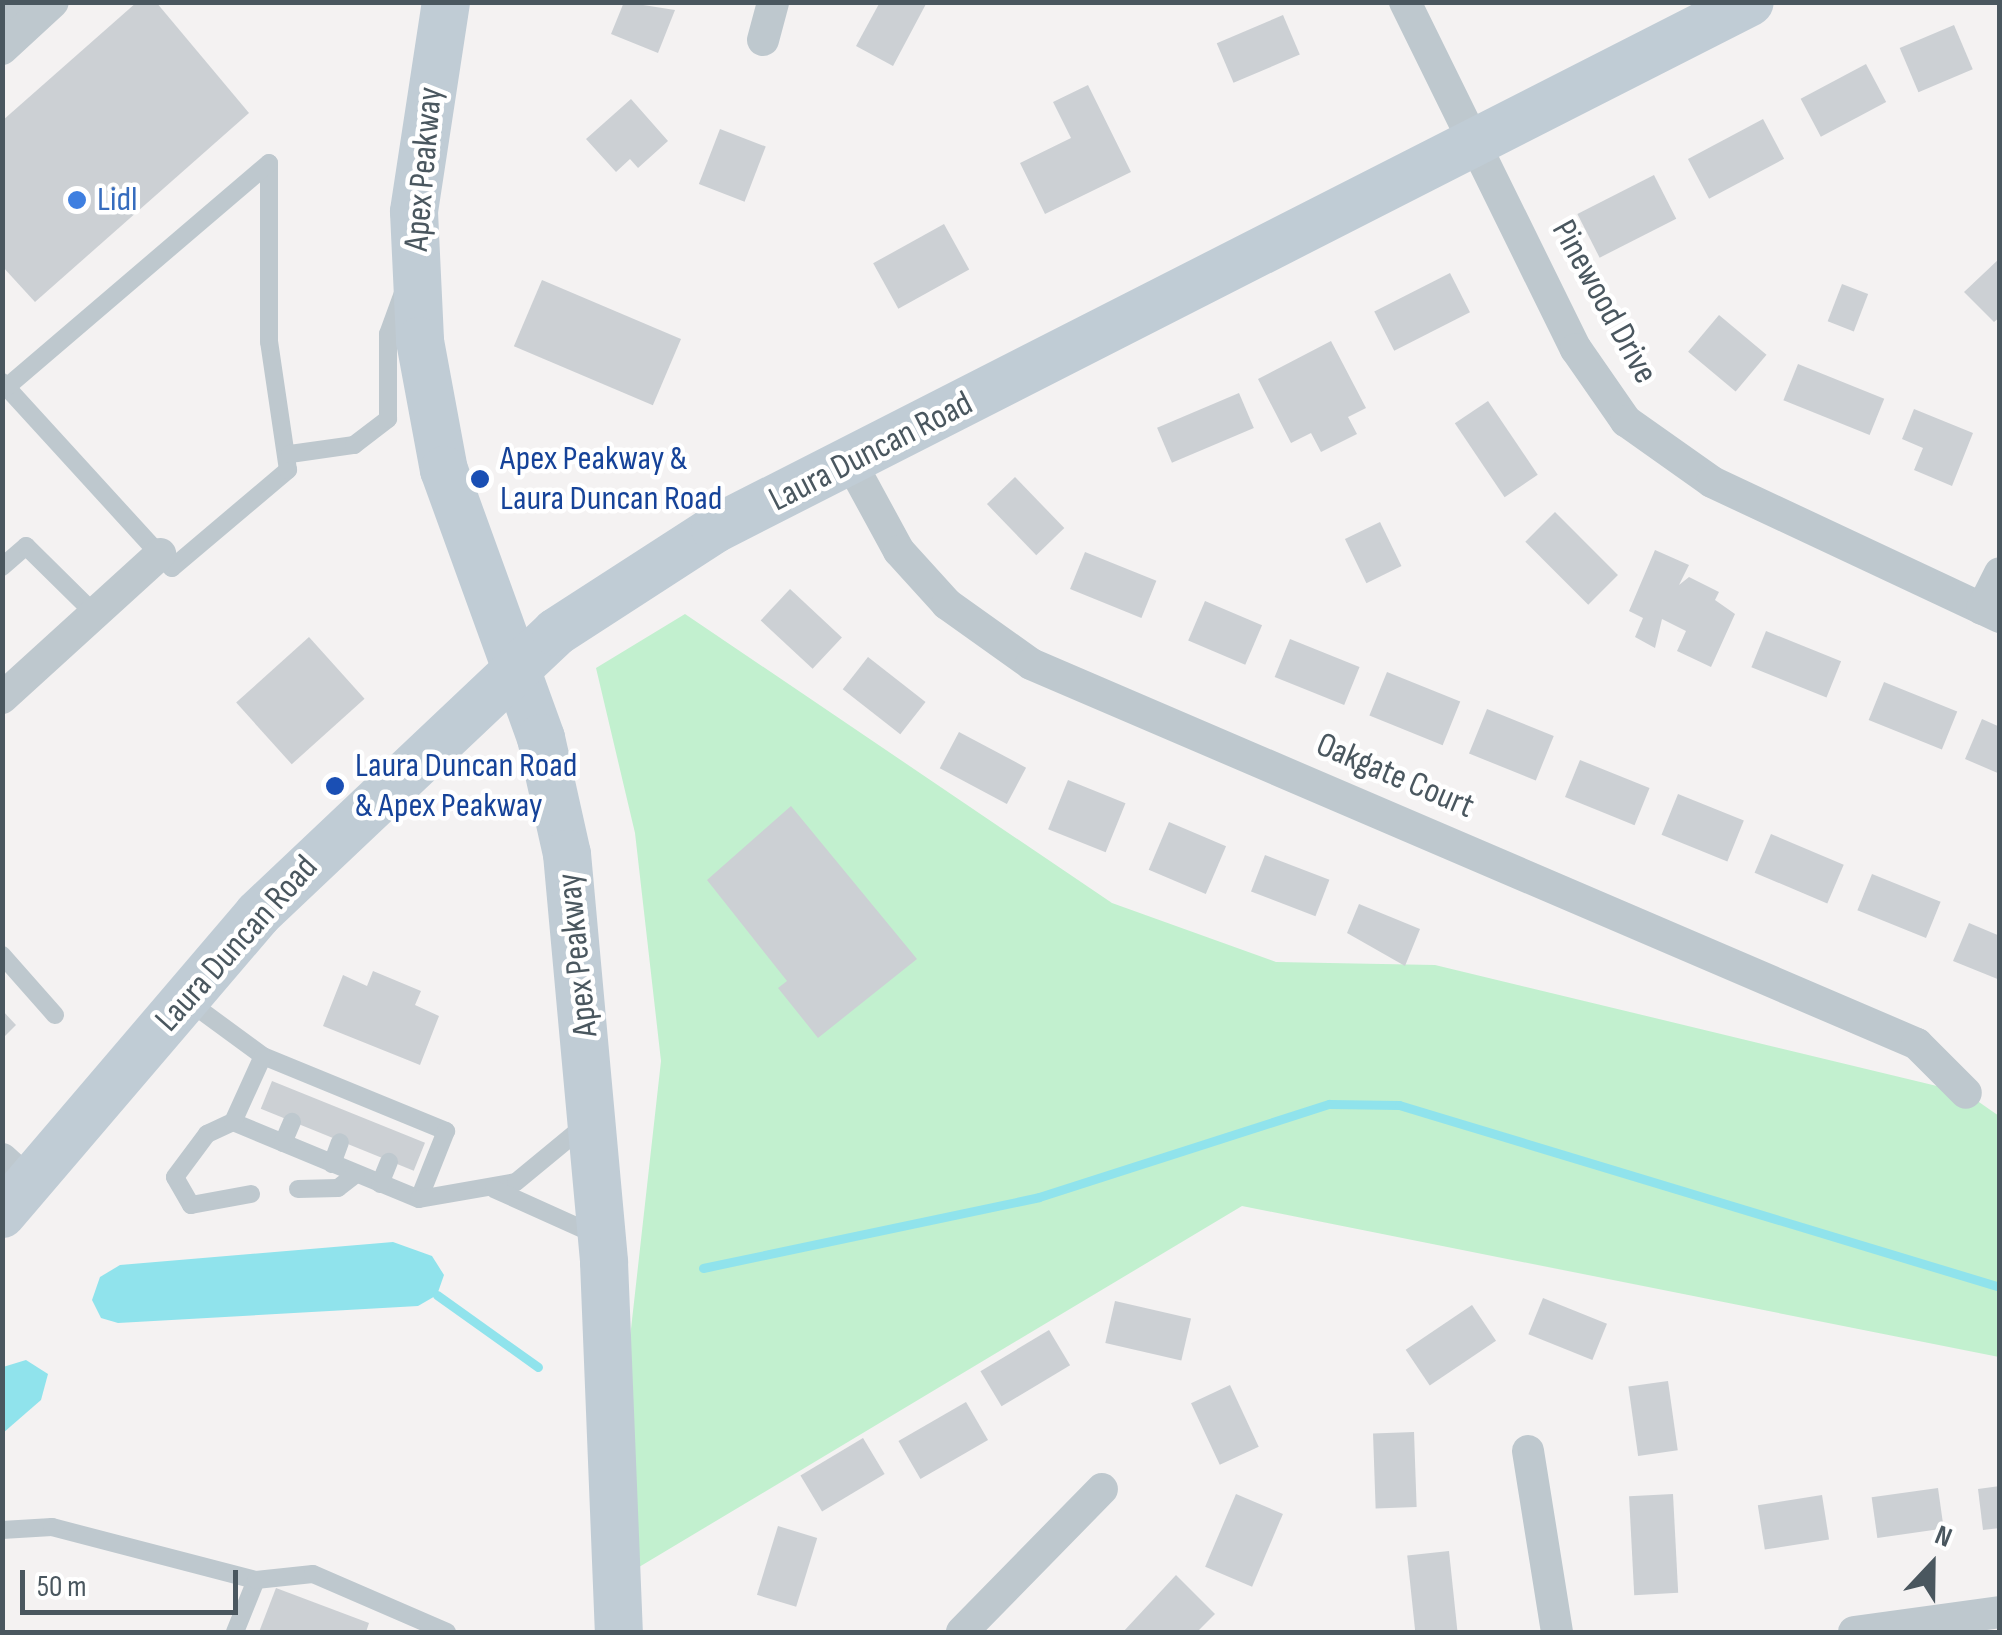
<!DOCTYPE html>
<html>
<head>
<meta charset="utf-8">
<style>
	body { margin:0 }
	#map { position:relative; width:2002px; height:1635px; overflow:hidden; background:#f4f2f2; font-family:"Sofia Sans Condensed",sans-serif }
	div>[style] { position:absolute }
	.green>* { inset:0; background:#c2f0cf }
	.water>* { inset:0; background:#90e3ec }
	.stream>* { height:9px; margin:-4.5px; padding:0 4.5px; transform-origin:4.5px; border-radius:4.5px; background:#90e3ec }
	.building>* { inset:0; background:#ccd0d4; transform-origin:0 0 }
	.lane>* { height:18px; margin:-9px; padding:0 9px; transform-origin:9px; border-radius:9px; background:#bec8ce }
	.street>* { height:32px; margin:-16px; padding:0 16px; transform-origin:16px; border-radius:16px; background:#bec8ce }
	.secondary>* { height:48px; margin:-24px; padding:0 24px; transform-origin:24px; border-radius:24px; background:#c0ccd5 }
	.dots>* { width:28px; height:28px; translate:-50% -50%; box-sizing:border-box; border:5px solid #fff; border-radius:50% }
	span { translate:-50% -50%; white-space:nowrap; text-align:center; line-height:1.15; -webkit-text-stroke:9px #fff; paint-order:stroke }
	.street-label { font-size:35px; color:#4a575f }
	.shop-label { font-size:35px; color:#366cbe }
	.left { translate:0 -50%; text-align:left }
	.transit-label { font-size:35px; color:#164399 }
	.frame { position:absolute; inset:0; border:5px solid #4a575f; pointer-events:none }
	.north { position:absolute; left:1882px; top:1515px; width:100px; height:100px; -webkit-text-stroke:8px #fff; paint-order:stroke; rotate:22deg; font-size:28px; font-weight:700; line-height:40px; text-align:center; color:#4a575f }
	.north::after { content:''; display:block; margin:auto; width:35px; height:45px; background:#4a575f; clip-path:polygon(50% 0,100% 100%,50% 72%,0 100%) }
	.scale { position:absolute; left:20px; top:1570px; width:218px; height:45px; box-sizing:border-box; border:5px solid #4a575f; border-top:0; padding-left:12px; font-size:30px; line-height:35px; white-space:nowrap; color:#4a575f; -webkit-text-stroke:8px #fff; paint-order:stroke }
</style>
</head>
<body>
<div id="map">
	<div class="green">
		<i style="clip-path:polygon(685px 614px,1112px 903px,1276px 962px,1435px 965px,1966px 1093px,1999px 1116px,1999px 1357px,1242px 1206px,619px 1579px,616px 1463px,661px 1061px,635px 833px,596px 668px)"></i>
	</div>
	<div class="water">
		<i style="clip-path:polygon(393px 1242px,432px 1256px,444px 1275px,437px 1295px,418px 1306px,118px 1323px,101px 1318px,92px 1300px,100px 1277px,120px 1265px)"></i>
		<i style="clip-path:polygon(26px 1360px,48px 1374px,41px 1400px,3px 1433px,3px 1367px)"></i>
	</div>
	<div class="stream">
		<i style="left:703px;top:1268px;width:343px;rotate:-11.9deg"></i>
		<i style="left:1039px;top:1197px;width:305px;rotate:-17.8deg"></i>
		<i style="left:1329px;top:1104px;width:70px;rotate:0.8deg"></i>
		<i style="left:1399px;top:1105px;width:628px;rotate:16.85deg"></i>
		<i style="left:437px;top:1295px;width:124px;rotate:35.5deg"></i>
	</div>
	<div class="building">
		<i style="clip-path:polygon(137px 2px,156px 2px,249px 113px,35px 302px,2px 266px,2px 121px)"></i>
		<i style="clip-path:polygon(624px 2px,675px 10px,658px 53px,611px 34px)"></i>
		<i style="clip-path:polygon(880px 2px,927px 2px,893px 66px,856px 46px)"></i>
		<i style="left:1283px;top:15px;width:43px;height:72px;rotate:67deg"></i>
		<i style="left:1954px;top:25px;width:48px;height:59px;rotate:67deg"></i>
		<i style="left:1866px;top:64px;width:43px;height:74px;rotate:62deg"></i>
		<i style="clip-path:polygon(1088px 85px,1131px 172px,1045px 214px,1020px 163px,1071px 138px,1053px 102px)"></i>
		<i style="clip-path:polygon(631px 99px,668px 141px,638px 168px,630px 159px,616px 172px,586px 139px)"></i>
		<i style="left:1763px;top:119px;width:45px;height:85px;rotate:62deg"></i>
		<i style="left:720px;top:129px;width:49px;height:59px;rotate:21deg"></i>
		<i style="left:1654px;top:175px;width:49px;height:86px;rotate:63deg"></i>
		<i style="left:944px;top:224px;width:52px;height:81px;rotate:61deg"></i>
		<i style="clip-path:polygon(2000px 258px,2000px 317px,1994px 322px,1964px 292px)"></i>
		<i style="left:1450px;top:273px;width:44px;height:85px;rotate:63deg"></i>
		<i style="left:542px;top:280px;width:151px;height:72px;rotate:23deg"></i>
		<i style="left:1842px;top:284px;width:28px;height:40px;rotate:21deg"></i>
		<i style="left:1719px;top:315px;width:62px;height:48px;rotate:40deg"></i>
		<i style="clip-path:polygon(1331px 341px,1366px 408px,1348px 417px,1357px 434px,1321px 452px,1311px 433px,1291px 443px,1258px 379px)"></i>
		<i style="left:1798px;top:364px;width:93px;height:39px;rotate:22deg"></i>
		<i style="left:1239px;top:393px;width:38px;height:89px;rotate:67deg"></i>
		<i style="left:1488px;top:401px;width:89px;height:40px;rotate:56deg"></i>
		<i style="clip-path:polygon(1914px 409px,1973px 433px,1952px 486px,1914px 470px,1923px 448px,1902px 439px)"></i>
		<i style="left:1015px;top:477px;width:71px;height:39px;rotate:46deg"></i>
		<i style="left:1555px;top:512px;width:89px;height:42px;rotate:45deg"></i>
		<i style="left:1380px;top:522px;width:49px;height:39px;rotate:64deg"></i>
		<i style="clip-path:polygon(1655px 550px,1689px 565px,1679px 585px,1689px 577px,1719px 592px,1715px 600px,1735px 614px,1711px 667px,1677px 651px,1686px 631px,1662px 619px,1655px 648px,1635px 637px,1643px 618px,1629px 611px)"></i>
		<i style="left:1085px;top:552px;width:77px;height:40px;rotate:22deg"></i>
		<i style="left:790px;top:589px;width:71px;height:43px;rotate:43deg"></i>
		<i style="left:1205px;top:601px;width:62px;height:43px;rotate:23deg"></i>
		<i style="left:1766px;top:631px;width:81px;height:39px;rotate:22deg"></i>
		<i style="left:309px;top:637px;width:83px;height:98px;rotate:48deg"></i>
		<i style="left:1290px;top:639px;width:75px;height:41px;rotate:22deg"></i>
		<i style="left:868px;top:657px;width:73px;height:41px;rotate:38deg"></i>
		<i style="left:1387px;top:672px;width:79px;height:47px;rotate:22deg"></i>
		<i style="left:1884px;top:682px;width:79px;height:41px;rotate:22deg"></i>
		<i style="left:1487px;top:709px;width:72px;height:48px;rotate:22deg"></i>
		<i style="clip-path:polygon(1982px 719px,2000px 727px,2000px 774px,1965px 759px)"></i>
		<i style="left:959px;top:732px;width:76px;height:41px;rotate:28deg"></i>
		<i style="left:1580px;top:760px;width:75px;height:40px;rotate:22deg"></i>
		<i style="left:1068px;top:780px;width:62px;height:53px;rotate:22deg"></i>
		<i style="left:1678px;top:794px;width:71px;height:44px;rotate:22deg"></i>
		<i style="clip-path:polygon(791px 806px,917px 959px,818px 1038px,778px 988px,787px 981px,707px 880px)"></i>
		<i style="left:1169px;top:822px;width:62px;height:52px;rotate:23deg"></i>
		<i style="left:1771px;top:834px;width:79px;height:42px;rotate:23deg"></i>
		<i style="left:1265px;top:855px;width:69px;height:39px;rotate:21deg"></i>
		<i style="left:1872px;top:874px;width:74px;height:39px;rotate:22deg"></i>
		<i style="clip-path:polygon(1359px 904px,1420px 929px,1405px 966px,1347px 933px)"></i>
		<i style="clip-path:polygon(1969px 923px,2000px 936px,2000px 980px,1953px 961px)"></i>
		<i style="clip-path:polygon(373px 971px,421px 991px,415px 1005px,439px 1016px,420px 1065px,323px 1026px,343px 975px,367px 986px)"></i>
		<i style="clip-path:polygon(2px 1010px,16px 1025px,2px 1039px)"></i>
		<i style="left:272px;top:1081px;width:165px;height:30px;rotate:22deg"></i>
		<i style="left:1543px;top:1298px;width:69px;height:39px;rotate:22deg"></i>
		<i style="left:1115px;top:1301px;width:78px;height:43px;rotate:13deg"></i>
		<i style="left:1472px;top:1305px;width:43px;height:80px;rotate:56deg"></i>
		<i style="left:1049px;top:1330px;width:41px;height:80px;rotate:59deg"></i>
		<i style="left:1668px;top:1381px;width:70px;height:40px;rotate:82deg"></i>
		<i style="left:1230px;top:1385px;width:68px;height:43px;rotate:65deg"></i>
		<i style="left:966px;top:1402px;width:44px;height:78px;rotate:60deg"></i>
		<i style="left:1414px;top:1432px;width:75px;height:41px;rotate:88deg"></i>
		<i style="left:863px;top:1438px;width:42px;height:73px;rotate:59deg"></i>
		<i style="clip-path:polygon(2000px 1486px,2000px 1528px,1983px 1530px,1978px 1489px)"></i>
		<i style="left:1938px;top:1488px;width:41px;height:67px;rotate:82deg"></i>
		<i style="left:1236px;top:1494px;width:51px;height:79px;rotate:23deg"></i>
		<i style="left:1673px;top:1494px;width:99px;height:44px;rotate:87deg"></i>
		<i style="left:1822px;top:1495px;width:45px;height:65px;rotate:81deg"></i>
		<i style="left:778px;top:1526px;width:41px;height:72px;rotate:17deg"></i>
		<i style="left:1449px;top:1551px;width:81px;height:42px;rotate:84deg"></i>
		<i style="clip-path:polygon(1176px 1575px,1215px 1614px,1197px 1632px,1123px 1632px)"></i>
		<i style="clip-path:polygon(276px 1588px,369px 1623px,366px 1632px,259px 1632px)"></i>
	</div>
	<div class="lane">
		<i style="left:2px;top:382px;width:252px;rotate:47.6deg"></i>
		<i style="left:172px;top:568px;width:152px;rotate:-40.2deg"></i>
		<i style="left:288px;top:470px;width:129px;rotate:-98.4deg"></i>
		<i style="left:269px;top:342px;width:179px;rotate:-90deg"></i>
		<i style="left:269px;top:163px;width:345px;rotate:139.5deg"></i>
		<i style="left:290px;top:454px;width:65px;rotate:-8deg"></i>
		<i style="left:354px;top:445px;width:43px;rotate:-37.4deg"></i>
		<i style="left:388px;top:419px;width:85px;rotate:-90deg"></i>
		<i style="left:388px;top:334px;width:44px;rotate:-69.9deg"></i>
		<i style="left:2px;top:567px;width:32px;rotate:-41deg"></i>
		<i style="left:26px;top:546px;width:97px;rotate:44.6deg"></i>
		<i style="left:2px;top:955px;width:80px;rotate:48.5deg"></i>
		<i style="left:188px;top:1001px;width:93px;rotate:36.3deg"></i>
		<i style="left:263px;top:1056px;width:198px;rotate:22.3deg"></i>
		<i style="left:446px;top:1131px;width:73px;rotate:111.7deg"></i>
		<i style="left:233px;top:1122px;width:201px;rotate:22.5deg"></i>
		<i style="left:419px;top:1199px;width:98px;rotate:-9.9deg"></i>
		<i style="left:516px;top:1182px;width:88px;rotate:-39.5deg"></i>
		<i style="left:283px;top:1143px;width:23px;rotate:-67deg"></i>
		<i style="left:332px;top:1164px;width:23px;rotate:-70deg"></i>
		<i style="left:380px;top:1184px;width:24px;rotate:-68deg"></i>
		<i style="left:298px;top:1189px;width:40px;rotate:-1.4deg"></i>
		<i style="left:338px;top:1188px;width:23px;rotate:-38deg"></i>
		<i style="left:494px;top:1189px;width:114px;rotate:24.3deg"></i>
		<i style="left:251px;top:1194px;width:61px;rotate:169.6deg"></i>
		<i style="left:191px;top:1205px;width:32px;rotate:-120deg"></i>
		<i style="left:175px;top:1177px;width:54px;rotate:-53.3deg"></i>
		<i style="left:207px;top:1134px;width:29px;rotate:-25deg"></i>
		<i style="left:233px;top:1122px;width:72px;rotate:-65.6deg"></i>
		<i style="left:2px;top:1530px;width:50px;rotate:-3.4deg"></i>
		<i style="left:52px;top:1527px;width:211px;rotate:14.6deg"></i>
		<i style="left:256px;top:1580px;width:56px;rotate:112deg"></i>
		<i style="left:256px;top:1580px;width:57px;rotate:-6deg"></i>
		<i style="left:313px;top:1574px;width:146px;rotate:23.4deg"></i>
	</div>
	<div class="street">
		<i style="left:1405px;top:2px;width:387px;rotate:63.8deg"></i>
		<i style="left:1576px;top:349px;width:88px;rotate:55.2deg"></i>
		<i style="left:1626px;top:421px;width:105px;rotate:35.3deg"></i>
		<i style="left:1712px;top:482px;width:318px;rotate:25.1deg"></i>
		<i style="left:2px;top:12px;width:15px;rotate:-42deg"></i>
		<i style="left:763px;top:40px;width:39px;rotate:-75deg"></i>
		<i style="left:2px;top:49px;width:69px;rotate:-42.7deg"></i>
		<i style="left:851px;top:463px;width:100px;rotate:61.4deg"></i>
		<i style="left:899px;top:551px;width:72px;rotate:47.8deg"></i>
		<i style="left:947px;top:604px;width:103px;rotate:35.5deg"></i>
		<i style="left:1031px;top:664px;width:964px;rotate:23.21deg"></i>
		<i style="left:1917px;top:1044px;width:69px;rotate:45deg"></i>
		<i style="left:1982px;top:609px;width:40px;rotate:-63.4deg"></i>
		<i style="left:2px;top:698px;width:214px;rotate:-42.3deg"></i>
		<i style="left:2px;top:1159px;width:36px;rotate:42deg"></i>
		<i style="left:1528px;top:1451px;width:183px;rotate:80.9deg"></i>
		<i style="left:962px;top:1632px;width:200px;rotate:-45.6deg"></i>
		<i style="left:1854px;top:1632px;width:147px;rotate:-7.8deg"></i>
	</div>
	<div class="secondary">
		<i style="left:446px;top:2px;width:212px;rotate:98.7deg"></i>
		<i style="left:414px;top:212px;width:129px;rotate:87.3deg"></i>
		<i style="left:420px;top:341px;width:131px;rotate:79.5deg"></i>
		<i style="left:444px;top:470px;width:285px;rotate:70.1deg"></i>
		<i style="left:541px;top:738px;width:119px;rotate:77.4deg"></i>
		<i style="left:567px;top:854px;width:410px;rotate:84.8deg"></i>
		<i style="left:604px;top:1262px;width:370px;rotate:87.7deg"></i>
		<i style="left:2px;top:1214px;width:394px;rotate:-49.5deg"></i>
		<i style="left:258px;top:914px;width:410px;rotate:-43.4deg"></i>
		<i style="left:556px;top:632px;width:189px;rotate:-32.9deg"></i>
		<i style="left:715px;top:529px;width:1161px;rotate:-26.98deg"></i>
	</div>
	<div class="dots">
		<i style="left:77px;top:200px;background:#3f7fe0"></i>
		<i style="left:480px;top:479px;background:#1a4fb4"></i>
		<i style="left:335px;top:786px;background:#1a4fb4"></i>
	</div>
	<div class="street-label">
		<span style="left:424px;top:169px;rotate:-85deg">Apex Peakway</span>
		<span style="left:1604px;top:302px;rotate:61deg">Pinewood Drive</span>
		<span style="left:871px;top:452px;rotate:-27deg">Laura Duncan Road</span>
		<span style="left:1395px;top:776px;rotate:23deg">Oakgate Court</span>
		<span style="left:237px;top:944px;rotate:-48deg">Laura Duncan Road</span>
		<span style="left:578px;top:955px;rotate:-96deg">Apex Peakway</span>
	</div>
	<div class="shop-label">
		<span class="left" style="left:97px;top:200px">Lidl</span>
	</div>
	<div class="transit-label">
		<span class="left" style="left:500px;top:479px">Apex Peakway &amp;<br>Laura Duncan Road</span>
		<span class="left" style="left:355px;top:786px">Laura Duncan Road<br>&amp; Apex Peakway</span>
	</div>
	<div class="frame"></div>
	<div class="north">N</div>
	<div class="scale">50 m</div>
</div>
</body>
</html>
